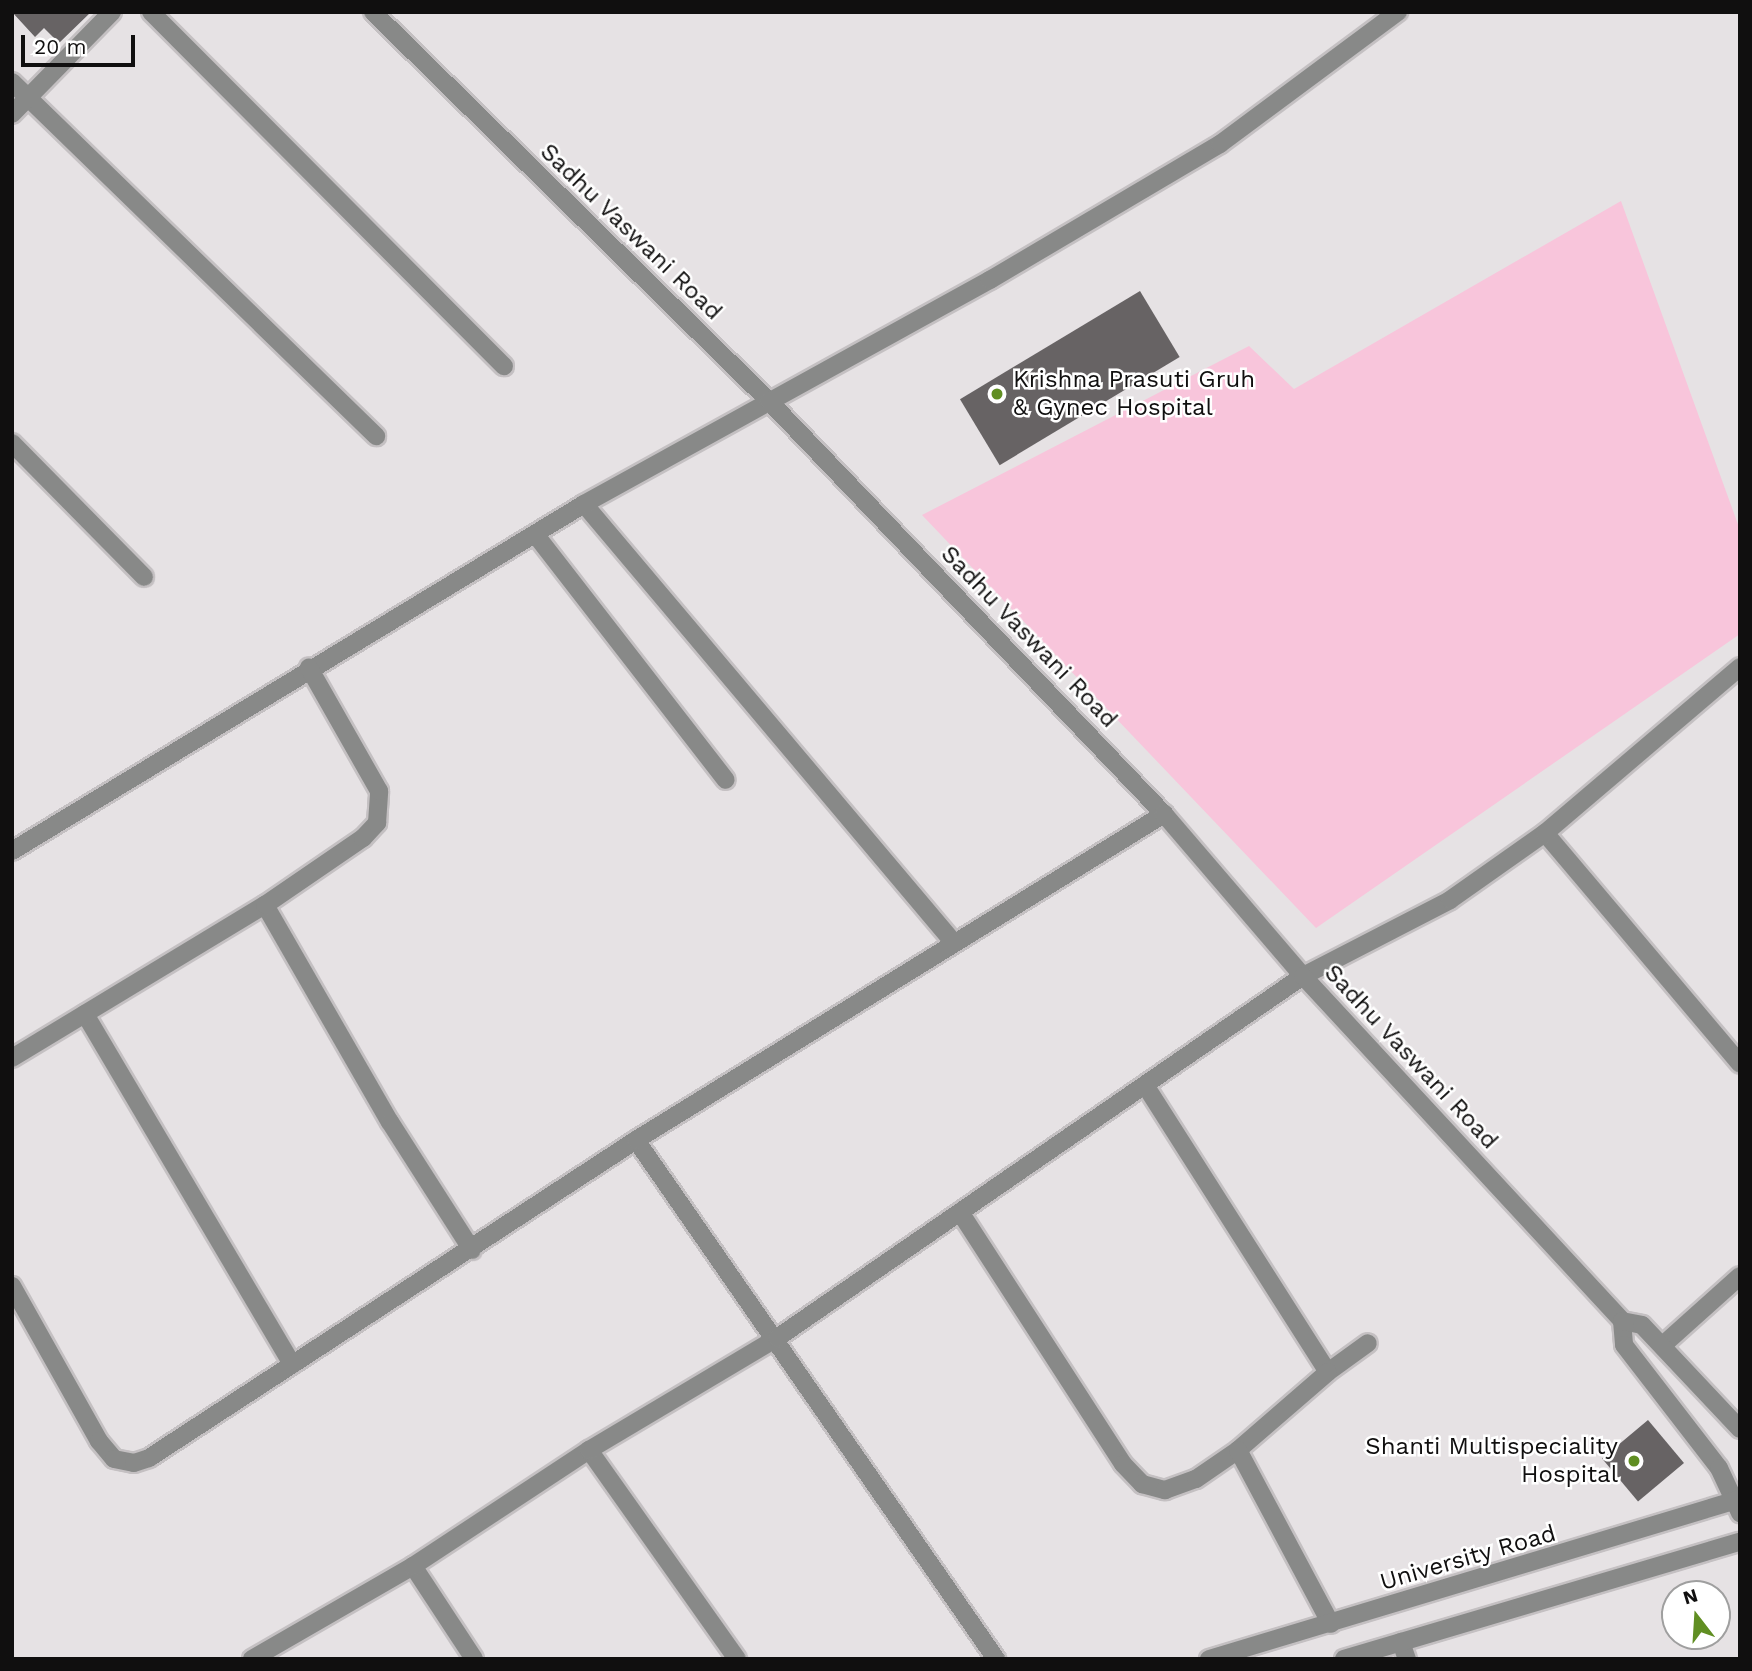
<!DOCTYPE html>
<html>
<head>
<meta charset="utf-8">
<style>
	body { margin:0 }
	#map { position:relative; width:1752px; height:1671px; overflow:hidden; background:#e6e2e4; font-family:"Work Sans",sans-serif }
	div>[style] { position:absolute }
	.green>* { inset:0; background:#f8c5db }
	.building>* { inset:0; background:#676364; transform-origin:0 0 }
	.roads { filter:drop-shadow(2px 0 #c4c0c2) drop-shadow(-2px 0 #c4c0c2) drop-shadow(0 2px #c4c0c2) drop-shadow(0 -2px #c4c0c2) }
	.minor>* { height:18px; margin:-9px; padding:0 9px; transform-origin:9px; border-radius:9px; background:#888988 }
	.tertiary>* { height:18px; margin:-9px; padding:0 9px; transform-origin:9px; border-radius:9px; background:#888988 }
	.dots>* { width:19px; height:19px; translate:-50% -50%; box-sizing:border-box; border:4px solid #fff; border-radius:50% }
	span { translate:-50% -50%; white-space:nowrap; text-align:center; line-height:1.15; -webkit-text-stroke:5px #fff; paint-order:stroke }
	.street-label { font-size:24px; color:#100f0f }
	.poi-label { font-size:24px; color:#100f0f }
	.left { translate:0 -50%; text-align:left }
	.right { translate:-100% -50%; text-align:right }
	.frame { position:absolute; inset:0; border:14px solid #100f0f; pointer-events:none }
	.north { position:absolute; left:1661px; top:1580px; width:70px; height:70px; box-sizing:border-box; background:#fff; border:2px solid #9f9f9f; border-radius:50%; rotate:343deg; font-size:19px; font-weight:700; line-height:28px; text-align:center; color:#100f0f }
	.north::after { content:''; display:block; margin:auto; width:24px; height:32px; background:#608e22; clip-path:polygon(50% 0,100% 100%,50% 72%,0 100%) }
	.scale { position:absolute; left:21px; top:35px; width:114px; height:32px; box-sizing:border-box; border:4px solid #100f0f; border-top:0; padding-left:9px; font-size:21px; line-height:24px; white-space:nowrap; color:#100f0f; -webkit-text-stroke:5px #fff; paint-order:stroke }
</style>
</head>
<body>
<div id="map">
	<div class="green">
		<i style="clip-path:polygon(1621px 201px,1740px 530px,1740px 634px,1316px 928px,922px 515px,1249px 346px,1294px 389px)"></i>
	</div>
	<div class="building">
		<i style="clip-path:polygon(12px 12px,91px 12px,59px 43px,44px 28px,35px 37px)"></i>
		<i style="left:1140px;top:291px;width:77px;height:210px;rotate:59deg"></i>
		<i style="left:1648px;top:1420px;width:56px;height:60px;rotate:50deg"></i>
	</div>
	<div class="roads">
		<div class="minor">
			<i style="left:151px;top:12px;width:500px;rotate:45.1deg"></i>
			<i style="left:12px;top:82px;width:508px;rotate:44.2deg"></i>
			<i style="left:12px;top:114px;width:143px;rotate:-45.6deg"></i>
			<i style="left:12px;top:443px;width:188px;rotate:45.4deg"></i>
			<i style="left:584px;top:504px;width:574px;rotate:49.87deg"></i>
			<i style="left:535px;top:534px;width:311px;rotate:52.2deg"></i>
			<i style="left:1545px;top:833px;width:302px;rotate:49.8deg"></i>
			<i style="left:12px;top:851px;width:669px;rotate:-31.24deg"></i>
			<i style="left:584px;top:504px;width:464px;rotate:-28.9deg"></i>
			<i style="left:990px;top:280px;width:267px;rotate:-30.6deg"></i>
			<i style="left:1220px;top:144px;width:222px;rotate:-36.6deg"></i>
			<i style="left:265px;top:905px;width:250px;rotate:60.1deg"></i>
			<i style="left:390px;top:1122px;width:152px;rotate:57.4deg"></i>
			<i style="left:85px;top:1014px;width:407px;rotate:59.4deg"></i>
			<i style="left:12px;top:1058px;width:296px;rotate:-31.2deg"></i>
			<i style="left:265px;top:905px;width:119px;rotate:-34.4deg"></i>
			<i style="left:363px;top:838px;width:21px;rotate:-47deg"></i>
			<i style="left:377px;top:823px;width:32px;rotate:-86deg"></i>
			<i style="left:379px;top:791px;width:142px;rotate:-119.6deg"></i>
			<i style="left:1145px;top:1085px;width:340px;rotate:57.5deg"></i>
			<i style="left:1328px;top:1372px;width:49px;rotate:-35.9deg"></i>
			<i style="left:636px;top:1140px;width:632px;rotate:55.25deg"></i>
			<i style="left:960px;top:1212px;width:300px;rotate:57.1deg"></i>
			<i style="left:1123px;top:1464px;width:28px;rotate:46deg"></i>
			<i style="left:1142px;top:1484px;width:24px;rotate:15deg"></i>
			<i style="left:1165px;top:1490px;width:33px;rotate:-20deg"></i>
			<i style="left:1196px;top:1479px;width:51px;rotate:-34.6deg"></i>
			<i style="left:1238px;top:1450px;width:119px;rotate:-40.9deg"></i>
			<i style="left:12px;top:1286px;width:178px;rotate:60.7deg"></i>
			<i style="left:99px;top:1441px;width:23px;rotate:50deg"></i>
			<i style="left:114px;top:1459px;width:20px;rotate:11deg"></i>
			<i style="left:134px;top:1463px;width:16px;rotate:-18deg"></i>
			<i style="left:149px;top:1458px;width:582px;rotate:-33.14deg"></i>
			<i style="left:636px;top:1140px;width:621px;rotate:-31.69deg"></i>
			<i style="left:1663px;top:1345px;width:103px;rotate:-41.9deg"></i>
			<i style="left:589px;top:1450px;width:256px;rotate:54.7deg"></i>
			<i style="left:1238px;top:1450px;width:197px;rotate:61.9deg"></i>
			<i style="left:413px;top:1566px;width:111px;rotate:56.7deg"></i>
			<i style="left:1401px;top:1642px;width:18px;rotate:71deg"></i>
			<i style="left:252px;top:1659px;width:186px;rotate:-30deg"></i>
			<i style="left:413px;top:1566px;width:211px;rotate:-33.4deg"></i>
			<i style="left:589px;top:1450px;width:219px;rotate:-30.8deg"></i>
			<i style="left:777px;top:1338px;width:639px;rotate:-34.54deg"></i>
			<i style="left:1303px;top:976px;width:165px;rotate:-27.3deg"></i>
			<i style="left:1450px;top:900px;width:116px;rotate:-35.2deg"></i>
			<i style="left:1545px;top:833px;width:256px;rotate:-40.4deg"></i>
		</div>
		<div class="tertiary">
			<i style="left:373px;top:12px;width:555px;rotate:44.49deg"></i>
			<i style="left:769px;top:401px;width:571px;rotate:46.28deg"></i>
			<i style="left:1164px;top:814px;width:213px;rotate:49.4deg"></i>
			<i style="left:1303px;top:976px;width:470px;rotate:47.2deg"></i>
			<i style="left:1622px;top:1321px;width:24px;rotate:85deg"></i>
			<i style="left:1624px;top:1345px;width:155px;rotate:52.3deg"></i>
			<i style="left:1719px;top:1468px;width:50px;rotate:65deg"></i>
			<i style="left:1622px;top:1321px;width:20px;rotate:11deg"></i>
			<i style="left:1642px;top:1325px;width:143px;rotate:46.7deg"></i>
			<i style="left:1209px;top:1659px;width:555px;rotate:-16.77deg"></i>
			<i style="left:1344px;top:1659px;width:413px;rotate:-16.5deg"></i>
		</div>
	</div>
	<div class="dots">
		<i style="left:997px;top:394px;background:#608e22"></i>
		<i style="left:1634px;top:1461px;background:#608e22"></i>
	</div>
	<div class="street-label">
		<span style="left:631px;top:232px;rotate:44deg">Sadhu Vaswani Road</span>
		<span style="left:1029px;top:637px;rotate:46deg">Sadhu Vaswani Road</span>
		<span style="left:1411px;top:1057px;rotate:47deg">Sadhu Vaswani Road</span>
		<span style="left:1468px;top:1558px;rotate:-16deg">University Road</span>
	</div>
	<div class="poi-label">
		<span class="left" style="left:1013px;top:394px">Krishna Prasuti Gruh<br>&amp; Gynec Hospital</span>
		<span class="right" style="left:1618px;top:1461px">Shanti Multispeciality<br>Hospital</span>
	</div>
	<div class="frame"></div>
	<div class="north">N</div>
	<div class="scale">20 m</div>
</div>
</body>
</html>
